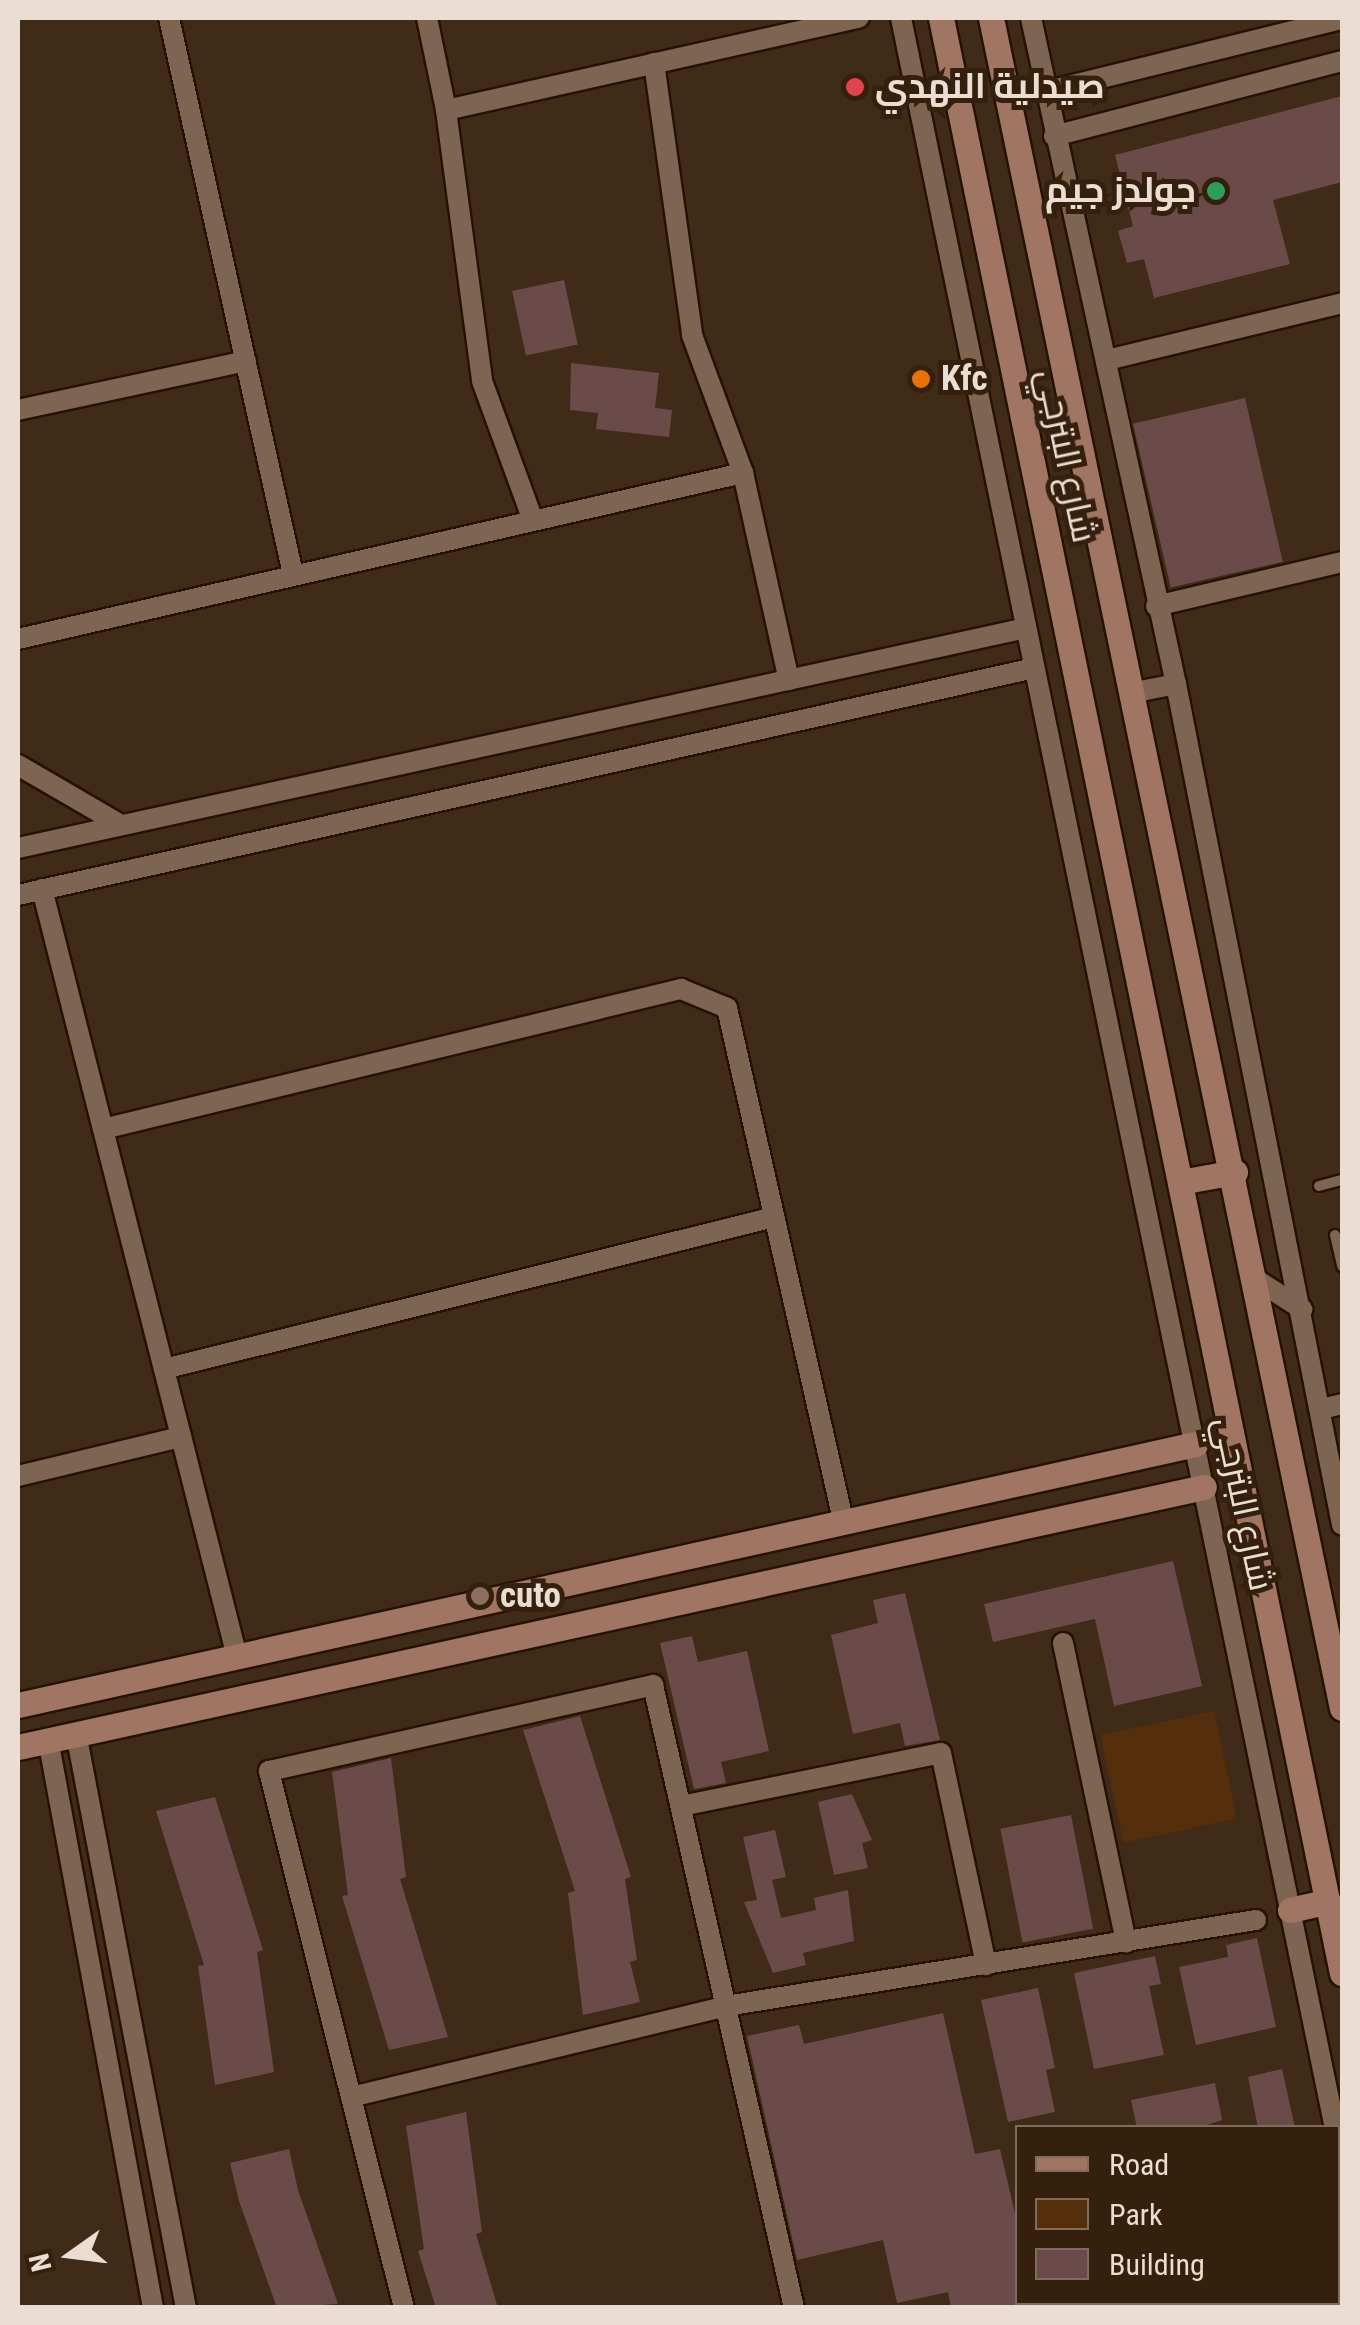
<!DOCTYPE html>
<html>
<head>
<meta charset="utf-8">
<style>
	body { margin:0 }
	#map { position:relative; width:1360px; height:2325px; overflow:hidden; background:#402a18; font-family:"Roboto Condensed",Cairo,sans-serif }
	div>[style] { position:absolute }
	.green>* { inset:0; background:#552f0b; transform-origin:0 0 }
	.building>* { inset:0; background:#6b4b49; transform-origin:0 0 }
	.roads { filter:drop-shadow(2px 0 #261202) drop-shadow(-2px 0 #261202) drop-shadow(0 2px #261202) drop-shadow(0 -2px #261202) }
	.lane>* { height:10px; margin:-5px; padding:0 5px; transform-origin:5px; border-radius:5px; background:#7e6551 }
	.street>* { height:20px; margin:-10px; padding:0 10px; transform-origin:10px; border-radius:10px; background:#7e6551 }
	.secondary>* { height:25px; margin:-12.5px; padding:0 12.5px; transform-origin:12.5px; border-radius:12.5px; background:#a17563 }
	.dots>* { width:28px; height:28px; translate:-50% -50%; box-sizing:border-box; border:5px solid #35200e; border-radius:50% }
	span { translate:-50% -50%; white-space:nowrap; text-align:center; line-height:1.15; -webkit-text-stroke:10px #35200e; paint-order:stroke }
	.poi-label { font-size:35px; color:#ecddd2; font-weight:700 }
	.left { translate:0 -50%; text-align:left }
	.right { translate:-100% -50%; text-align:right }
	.street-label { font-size:35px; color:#ecddd2 }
	.frame { position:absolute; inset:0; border:20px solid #ecddd2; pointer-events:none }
	.legend { position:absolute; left:1015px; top:2125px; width:325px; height:180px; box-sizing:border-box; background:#35200e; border:2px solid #7e6c5c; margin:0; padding:12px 18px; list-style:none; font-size:30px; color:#ecddd2 }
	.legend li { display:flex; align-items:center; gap:20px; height:50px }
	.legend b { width:50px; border:2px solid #7e6c5c }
	.north { position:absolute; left:20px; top:2205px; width:100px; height:100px; -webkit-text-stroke:8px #35200e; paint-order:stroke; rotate:256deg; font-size:28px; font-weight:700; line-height:40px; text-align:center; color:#ecddd2 }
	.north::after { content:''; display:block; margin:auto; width:35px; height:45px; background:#ecddd2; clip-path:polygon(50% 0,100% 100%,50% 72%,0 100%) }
</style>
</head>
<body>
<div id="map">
	<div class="green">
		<i style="left:1214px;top:1711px;width:110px;height:116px;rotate:78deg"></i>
	</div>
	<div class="building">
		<i style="clip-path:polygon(1342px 96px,1342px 182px,1273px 200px,1290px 264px,1154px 298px,1144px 259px,1127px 263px,1118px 231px,1133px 226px,1115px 155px)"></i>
		<i style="left:564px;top:280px;width:66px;height:53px;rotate:78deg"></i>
		<i style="clip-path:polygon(571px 363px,659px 373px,655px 408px,672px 410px,669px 437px,596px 429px,598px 413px,570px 410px)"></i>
		<i style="left:1245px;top:398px;width:168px;height:115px;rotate:77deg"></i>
		<i style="clip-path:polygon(1173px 1561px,1202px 1686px,1114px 1706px,1095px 1619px,993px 1642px,984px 1604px)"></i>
		<i style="clip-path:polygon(905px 1593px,940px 1740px,905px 1746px,900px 1723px,853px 1734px,831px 1635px,878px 1623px,873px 1600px)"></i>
		<i style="clip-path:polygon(692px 1636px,698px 1662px,747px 1651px,769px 1751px,721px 1762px,726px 1783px,694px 1789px,660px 1643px)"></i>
		<i style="clip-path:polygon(580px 1716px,631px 1877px,625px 1879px,637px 1960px,630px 1962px,640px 2002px,583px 2015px,568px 1893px,575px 1891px,523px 1730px)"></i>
		<i style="clip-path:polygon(391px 1758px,406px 1877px,400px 1879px,448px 2037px,389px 2050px,342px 1896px,348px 1895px,332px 1772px)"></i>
		<i style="clip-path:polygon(852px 1794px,872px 1840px,862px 1843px,868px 1868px,834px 1875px,818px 1802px)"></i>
		<i style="clip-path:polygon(215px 1797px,263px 1950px,257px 1952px,274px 2072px,215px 2085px,198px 1966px,204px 1965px,156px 1811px)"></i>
		<i style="left:1071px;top:1815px;width:116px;height:72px;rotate:79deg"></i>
		<i style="clip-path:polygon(775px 1830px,786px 1877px,772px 1880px,781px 1918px,816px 1910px,814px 1898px,848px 1890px,854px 1941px,803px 1953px,806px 1965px,773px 1973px,744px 1902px,757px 1900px,743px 1837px)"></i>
		<i style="clip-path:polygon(1257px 1938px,1276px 2027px,1196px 2045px,1179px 1967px,1228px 1957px,1226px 1945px)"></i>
		<i style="clip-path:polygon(1155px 1956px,1161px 1984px,1149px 1986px,1164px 2055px,1094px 2069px,1074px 1973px)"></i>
		<i style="clip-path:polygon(1038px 1988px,1055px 2068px,1046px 2070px,1055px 2112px,1008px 2122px,981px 2000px)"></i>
		<i style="clip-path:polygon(943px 2013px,975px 2154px,1000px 2149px,1018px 2227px,1018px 2308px,951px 2308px,948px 2292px,897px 2303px,883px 2240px,797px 2260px,747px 2036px,799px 2025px,804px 2044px)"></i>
		<i style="clip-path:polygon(1282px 2069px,1295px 2128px,1258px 2128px,1248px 2077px)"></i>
		<i style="clip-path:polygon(1215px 2083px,1222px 2120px,1198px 2128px,1137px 2128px,1131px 2100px)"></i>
		<i style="clip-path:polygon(466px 2112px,482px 2232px,476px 2234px,498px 2308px,436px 2308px,418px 2251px,424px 2249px,406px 2126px)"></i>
		<i style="clip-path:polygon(289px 2149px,298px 2190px,338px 2304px,277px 2308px,239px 2201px,230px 2163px)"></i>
	</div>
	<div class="roads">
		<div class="lane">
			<i style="left:1319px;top:1186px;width:24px;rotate:-15deg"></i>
			<i style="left:1335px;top:1235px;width:32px;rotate:77deg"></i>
		</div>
		<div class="street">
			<i style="left:169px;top:18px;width:570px;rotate:77.43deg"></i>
			<i style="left:427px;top:18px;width:94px;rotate:78.3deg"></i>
			<i style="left:446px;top:110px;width:273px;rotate:82.4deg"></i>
			<i style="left:482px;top:381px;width:146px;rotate:69.9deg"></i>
			<i style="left:901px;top:18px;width:2154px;rotate:78.38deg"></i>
			<i style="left:1031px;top:18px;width:682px;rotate:77.72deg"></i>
			<i style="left:1176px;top:684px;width:857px;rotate:78.83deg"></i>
			<i style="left:654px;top:63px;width:275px;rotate:82deg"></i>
			<i style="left:692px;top:335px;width:147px;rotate:69.7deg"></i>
			<i style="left:743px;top:473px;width:212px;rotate:77.5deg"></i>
			<i style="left:1044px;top:92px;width:307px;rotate:-13.8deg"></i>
			<i style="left:446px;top:110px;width:423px;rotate:-12.6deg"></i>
			<i style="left:1054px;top:136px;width:298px;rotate:-14.6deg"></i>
			<i style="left:1107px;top:360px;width:242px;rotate:-13.6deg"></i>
			<i style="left:18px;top:410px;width:233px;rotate:-12.1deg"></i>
			<i style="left:1156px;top:606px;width:191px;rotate:-13.3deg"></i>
			<i style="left:18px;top:639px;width:744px;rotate:-12.9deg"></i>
			<i style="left:1135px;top:692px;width:42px;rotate:-11deg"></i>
			<i style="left:18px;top:765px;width:119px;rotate:30.2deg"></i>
			<i style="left:18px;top:848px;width:1032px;rotate:-12.31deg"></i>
			<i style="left:42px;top:889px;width:788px;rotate:75.75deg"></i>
			<i style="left:18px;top:895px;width:1041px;rotate:-12.59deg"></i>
			<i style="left:103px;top:1129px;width:595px;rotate:-13.62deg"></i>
			<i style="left:681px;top:989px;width:50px;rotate:22.4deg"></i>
			<i style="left:727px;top:1008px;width:525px;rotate:77.23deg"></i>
			<i style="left:1257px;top:1280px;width:54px;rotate:32.8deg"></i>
			<i style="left:164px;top:1369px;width:629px;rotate:-13.99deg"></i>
			<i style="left:1321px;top:1409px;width:22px;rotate:-13deg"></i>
			<i style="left:18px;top:1476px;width:168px;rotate:-13.5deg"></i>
			<i style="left:1063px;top:1643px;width:306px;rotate:78.1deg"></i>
			<i style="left:76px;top:1733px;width:585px;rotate:79.17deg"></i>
			<i style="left:48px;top:1739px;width:579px;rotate:79.54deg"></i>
			<i style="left:681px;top:1806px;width:265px;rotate:-11.5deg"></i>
			<i style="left:941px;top:1753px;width:217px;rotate:78deg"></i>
			<i style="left:351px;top:2097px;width:386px;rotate:-13.6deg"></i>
			<i style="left:726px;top:2006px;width:537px;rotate:-9.22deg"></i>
			<i style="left:1338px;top:2141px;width:25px;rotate:81deg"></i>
			<i style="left:404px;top:2308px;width:554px;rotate:-104.11deg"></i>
			<i style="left:269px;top:1771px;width:394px;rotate:-12.6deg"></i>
			<i style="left:653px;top:1685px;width:639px;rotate:77.25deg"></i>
		</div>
		<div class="secondary">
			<i style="left:941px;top:18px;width:1996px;rotate:78.41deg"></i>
			<i style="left:991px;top:18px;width:1726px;rotate:78.27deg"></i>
			<i style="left:1180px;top:1182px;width:56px;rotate:-10.3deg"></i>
			<i style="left:18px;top:1705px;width:1206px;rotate:-12.5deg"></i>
			<i style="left:18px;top:1747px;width:1214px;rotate:-12.37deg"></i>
			<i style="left:1290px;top:1910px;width:39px;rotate:-13deg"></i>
		</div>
	</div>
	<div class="dots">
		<i style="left:855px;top:87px;background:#e0444e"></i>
		<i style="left:1216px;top:191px;background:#2e9e5b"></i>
		<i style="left:921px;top:379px;background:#e8710a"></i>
		<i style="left:480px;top:1596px;background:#8d6e63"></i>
	</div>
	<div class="poi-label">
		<span class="left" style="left:875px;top:87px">صيدلية النهدي</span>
		<span class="right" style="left:1196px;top:191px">جولدز جيم</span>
		<span class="left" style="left:941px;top:379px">Kfc</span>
		<span class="left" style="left:500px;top:1596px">cuto</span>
	</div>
	<div class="street-label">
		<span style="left:1066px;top:456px;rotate:78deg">شارع البترجي</span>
		<span style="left:1243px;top:1504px;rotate:78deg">شارع البترجي</span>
	</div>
	<div class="frame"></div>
	<ul class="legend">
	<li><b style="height:12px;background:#a17563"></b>Road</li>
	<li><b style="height:28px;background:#552f0b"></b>Park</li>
	<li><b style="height:28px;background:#6b4b49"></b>Building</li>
	</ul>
	<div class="north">N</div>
</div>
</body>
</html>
